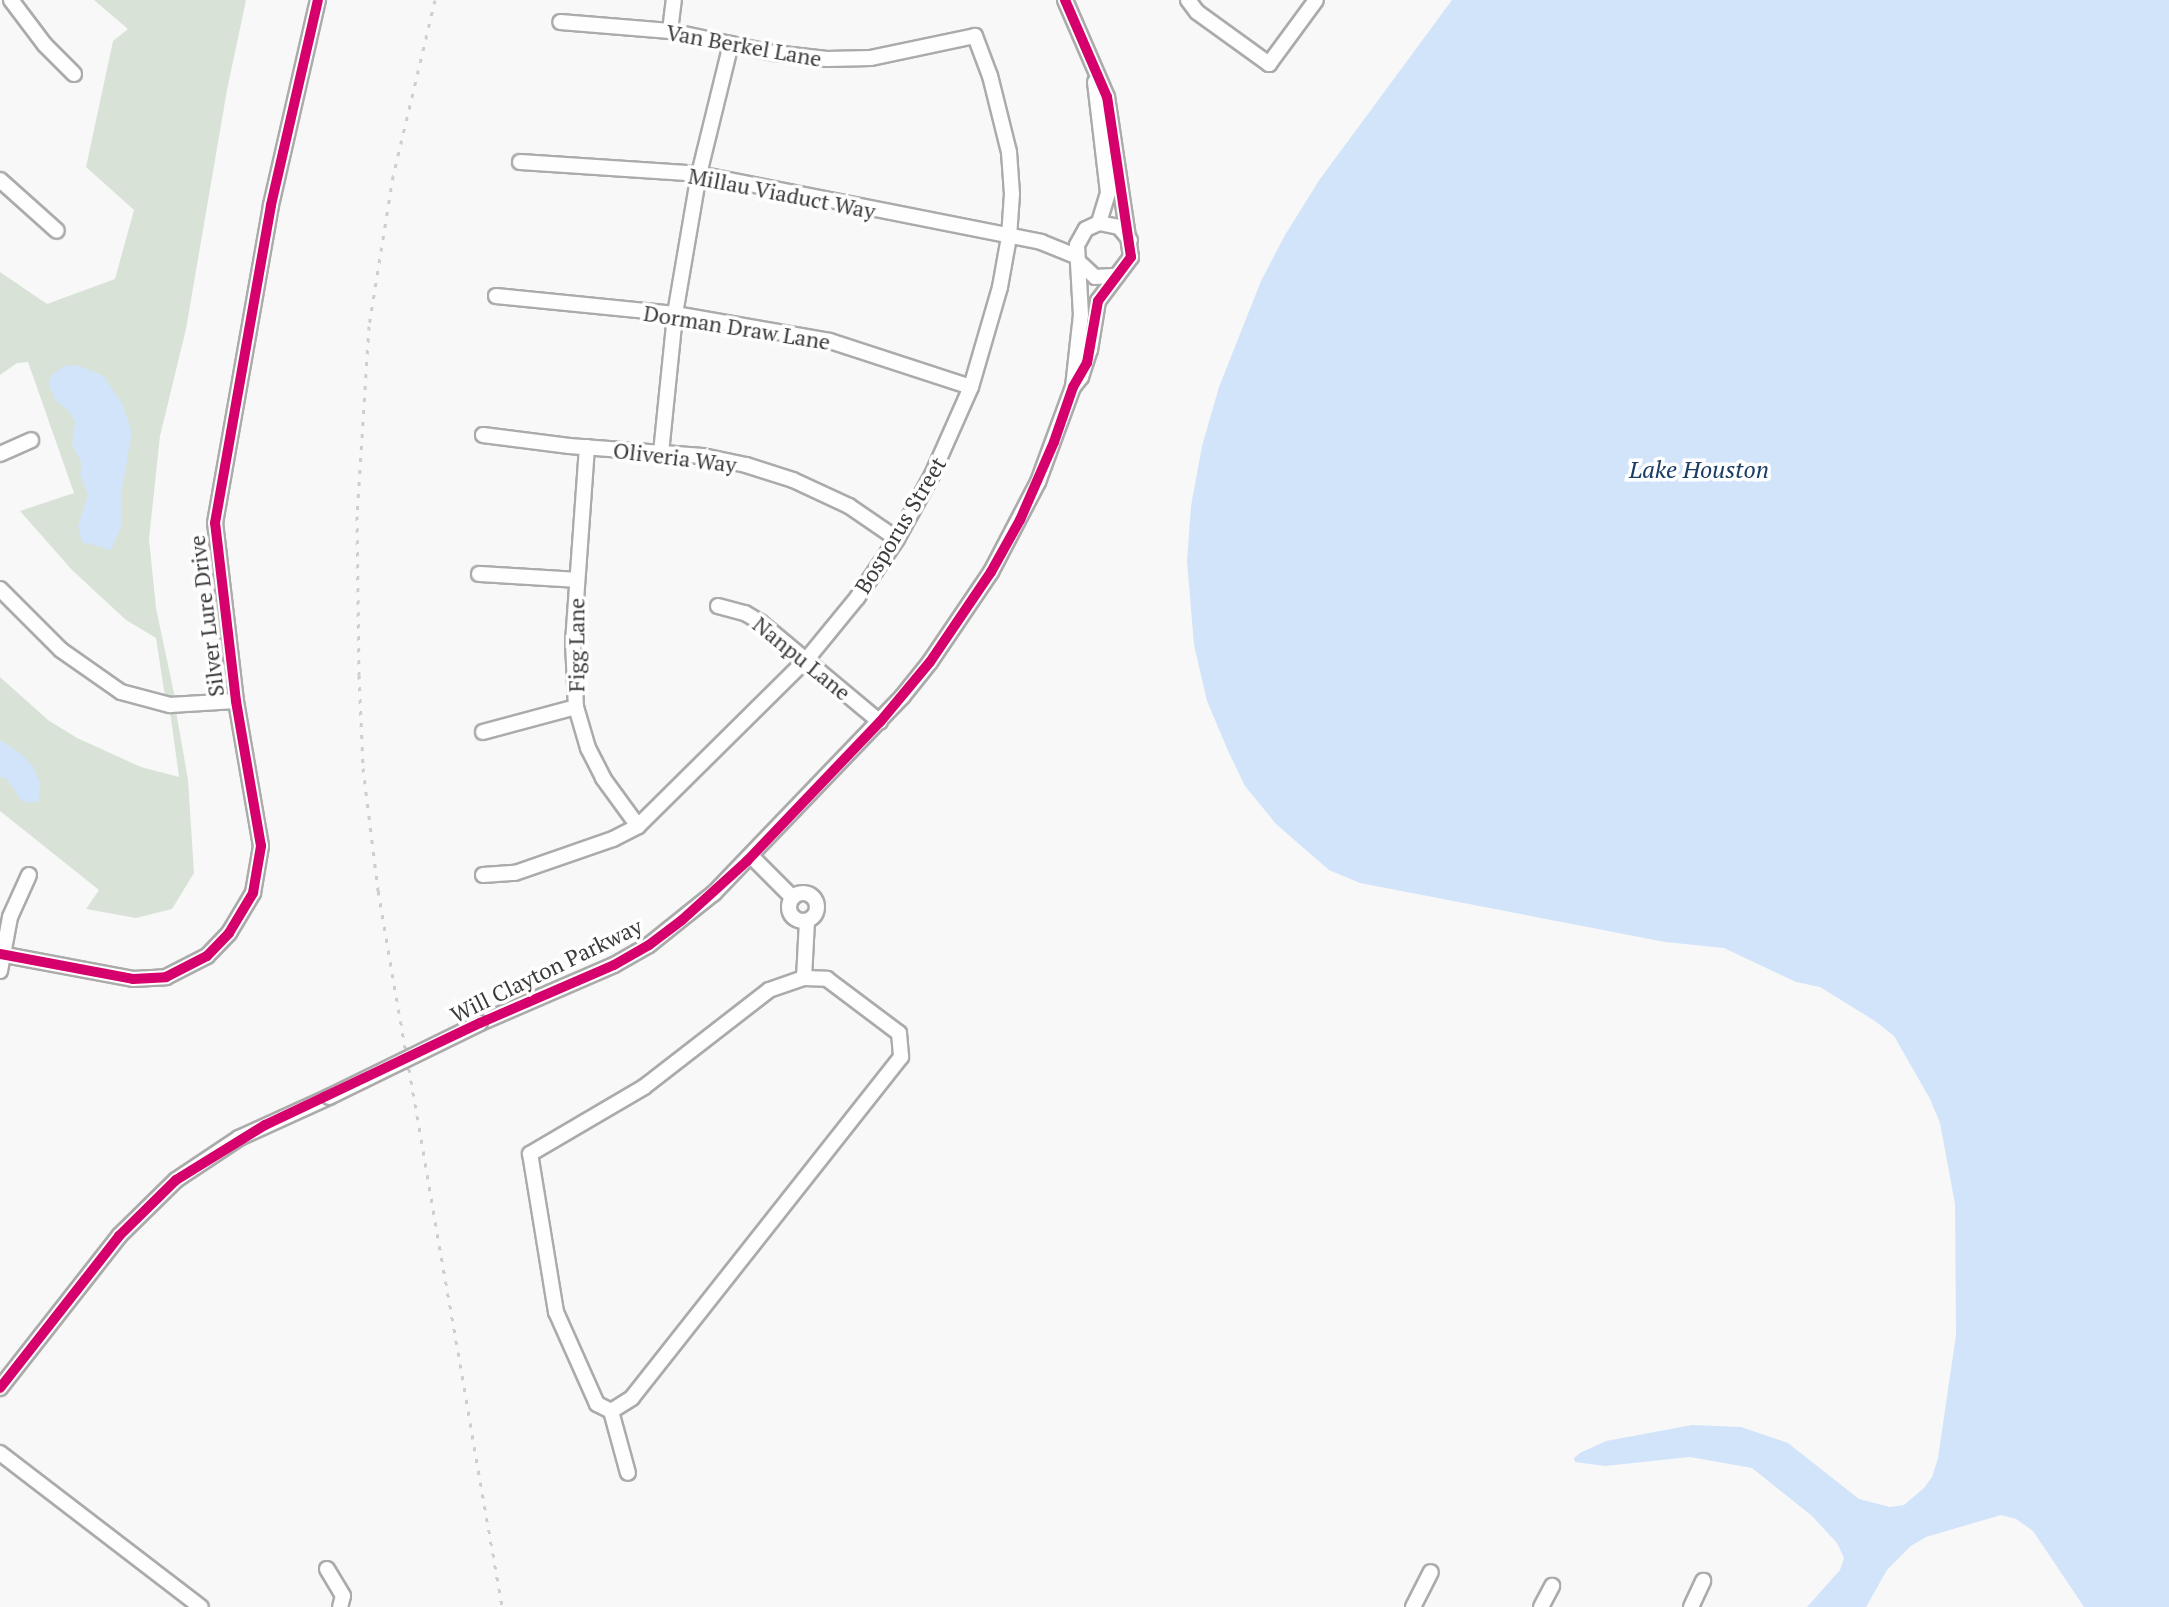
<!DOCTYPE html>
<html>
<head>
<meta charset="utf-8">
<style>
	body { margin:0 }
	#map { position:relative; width:2169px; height:1607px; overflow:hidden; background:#f8f8f9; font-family:"PT Serif",serif }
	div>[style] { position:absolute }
	.green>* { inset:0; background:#d8e2d7 }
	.water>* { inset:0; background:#d2e4f9 }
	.roads { filter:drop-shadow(2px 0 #ababac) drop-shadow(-2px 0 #ababac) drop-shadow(0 2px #ababac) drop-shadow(0 -2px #ababac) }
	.minor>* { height:14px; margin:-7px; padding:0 7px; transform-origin:7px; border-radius:7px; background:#fefefe }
	.minor>.ring { margin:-7px; padding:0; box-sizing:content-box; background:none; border:14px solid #fefefe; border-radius:50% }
	.rail>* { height:3px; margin-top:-1.5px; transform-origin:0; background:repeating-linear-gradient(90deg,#cecece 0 4px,transparent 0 12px) }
	.bridges { filter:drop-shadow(2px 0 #ababac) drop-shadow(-2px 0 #ababac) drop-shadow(0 2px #ababac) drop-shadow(0 -2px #ababac) }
	.minor-bridge>* { height:14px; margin:-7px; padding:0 7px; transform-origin:7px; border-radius:7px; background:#fefefe }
	.cycleway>* { height:10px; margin:-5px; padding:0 5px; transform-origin:5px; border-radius:5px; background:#d6006c }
	span { translate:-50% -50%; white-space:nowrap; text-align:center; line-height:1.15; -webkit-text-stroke:7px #fff; paint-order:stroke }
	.street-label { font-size:22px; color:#3b3b3c }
	.water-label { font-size:24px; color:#1a3d65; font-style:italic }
</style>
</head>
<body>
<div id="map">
	<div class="green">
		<i style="clip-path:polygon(94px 0,246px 0,227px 90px,186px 329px,160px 436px,149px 539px,156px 608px,175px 698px,165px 697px,156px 638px,126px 620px,72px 570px,20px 511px,74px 493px,28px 362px,17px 363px,0 375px,0 272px,47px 304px,115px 279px,134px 210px,86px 167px,113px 41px,128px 29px)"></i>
		<i style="clip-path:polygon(0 677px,48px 720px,77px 738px,141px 767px,179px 777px,170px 711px,176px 711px,188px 780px,194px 873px,172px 909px,136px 918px,86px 909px,99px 890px,0 811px)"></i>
	</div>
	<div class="water">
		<i style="clip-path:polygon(1452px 0,2169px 0,2169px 1607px,2084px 1607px,2033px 1531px,2016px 1519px,2001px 1515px,1926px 1537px,1911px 1546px,1887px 1570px,1866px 1607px,1807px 1607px,1840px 1570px,1844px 1558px,1837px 1543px,1812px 1516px,1752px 1468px,1690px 1457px,1605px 1466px,1575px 1462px,1574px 1458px,1580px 1453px,1606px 1441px,1692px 1425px,1741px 1427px,1788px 1443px,1859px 1499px,1890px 1507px,1904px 1505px,1924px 1488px,1932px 1477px,1938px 1458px,1956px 1335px,1955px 1204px,1940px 1123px,1930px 1099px,1894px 1036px,1875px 1021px,1820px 987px,1796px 982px,1724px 948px,1665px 942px,1360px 883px,1329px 870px,1276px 824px,1245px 786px,1229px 753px,1207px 701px,1194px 645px,1187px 561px,1191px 506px,1202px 446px,1219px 387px,1261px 281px,1285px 235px,1320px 179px)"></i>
		<i style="clip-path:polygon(77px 365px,104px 376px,122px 404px,132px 432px,122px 489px,122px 525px,111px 550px,82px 542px,78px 526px,88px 495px,80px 474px,82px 463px,72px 445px,75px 423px,69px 411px,56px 401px,49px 386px,51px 376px,64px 366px)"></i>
		<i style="clip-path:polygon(0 740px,23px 755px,33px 767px,40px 783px,39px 801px,31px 803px,21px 800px,7px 779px,0 777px)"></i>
	</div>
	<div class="roads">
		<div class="minor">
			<i style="left:11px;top:0;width:56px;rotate:52.9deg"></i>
			<i style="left:45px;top:45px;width:41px;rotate:45deg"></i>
			<i style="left:1188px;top:0;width:15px;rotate:53deg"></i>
			<i style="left:1197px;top:12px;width:89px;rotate:35.8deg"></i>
			<i style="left:1269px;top:64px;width:79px;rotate:-53.7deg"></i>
			<i style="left:670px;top:31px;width:31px;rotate:-83deg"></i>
			<i style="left:1095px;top:82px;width:112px;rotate:83.3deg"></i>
			<i style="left:1108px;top:193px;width:31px;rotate:107deg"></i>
			<i style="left:520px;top:162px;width:179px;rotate:3.8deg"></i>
			<i style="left:699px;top:174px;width:349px;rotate:11.2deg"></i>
			<i style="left:1041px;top:242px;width:38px;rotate:22deg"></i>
			<i style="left:0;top:180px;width:76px;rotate:41.8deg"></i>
			<i style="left:1079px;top:262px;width:22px;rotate:43deg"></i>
			<i style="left:1095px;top:277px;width:22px;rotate:-3deg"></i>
			<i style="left:496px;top:296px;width:180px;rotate:5.7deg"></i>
			<i style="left:675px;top:314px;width:157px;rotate:9.9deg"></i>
			<i style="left:830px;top:341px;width:148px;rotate:18.1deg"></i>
			<i style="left:1073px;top:387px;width:72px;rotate:-83.7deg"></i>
			<i style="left:1081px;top:315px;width:70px;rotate:-93.3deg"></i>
			<i style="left:1077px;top:245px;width:18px;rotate:-61deg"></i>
			<i style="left:1086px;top:229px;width:14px;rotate:-25deg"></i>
			<i style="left:1099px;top:223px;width:20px;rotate:11deg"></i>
			<i style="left:1119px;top:227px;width:17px;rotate:50deg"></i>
			<i style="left:483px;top:435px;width:87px;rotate:7.3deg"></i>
			<i style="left:569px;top:446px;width:134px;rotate:4.3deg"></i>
			<i style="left:703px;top:456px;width:44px;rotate:11.8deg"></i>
			<i style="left:746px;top:465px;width:49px;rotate:17.7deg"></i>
			<i style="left:793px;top:480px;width:62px;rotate:24.9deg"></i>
			<i style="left:849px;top:506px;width:58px;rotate:34.5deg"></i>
			<i style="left:587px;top:447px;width:196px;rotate:94.1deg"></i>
			<i style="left:573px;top:642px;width:65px;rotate:87.4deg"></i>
			<i style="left:576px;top:707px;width:43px;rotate:73.7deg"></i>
			<i style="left:588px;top:748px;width:34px;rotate:63deg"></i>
			<i style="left:603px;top:778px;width:59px;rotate:53.9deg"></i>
			<i style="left:661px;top:453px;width:140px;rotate:-84.2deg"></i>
			<i style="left:675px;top:314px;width:142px;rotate:-80.3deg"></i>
			<i style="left:699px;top:174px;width:134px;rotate:-76.2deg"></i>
			<i style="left:0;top:454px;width:34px;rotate:-24deg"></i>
			<i style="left:479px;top:574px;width:97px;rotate:3.5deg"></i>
			<i style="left:0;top:589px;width:86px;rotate:45deg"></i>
			<i style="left:61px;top:650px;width:73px;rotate:35deg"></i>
			<i style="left:121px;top:692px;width:51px;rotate:14.9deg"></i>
			<i style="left:170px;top:705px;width:66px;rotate:-3.5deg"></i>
			<i style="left:718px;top:606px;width:28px;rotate:15deg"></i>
			<i style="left:745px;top:613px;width:17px;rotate:31deg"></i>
			<i style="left:760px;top:622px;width:156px;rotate:39.8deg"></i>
			<i style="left:483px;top:732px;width:96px;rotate:-15deg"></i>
			<i style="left:751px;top:856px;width:59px;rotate:45deg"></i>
			<i style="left:483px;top:875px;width:32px;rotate:-4deg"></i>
			<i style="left:515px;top:873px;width:104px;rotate:-19.1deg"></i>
			<i style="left:613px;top:839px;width:28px;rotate:-27deg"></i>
			<i style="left:638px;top:826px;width:238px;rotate:-44.7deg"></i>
			<i style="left:807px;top:659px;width:79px;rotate:-50.7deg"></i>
			<i style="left:857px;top:598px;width:71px;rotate:-55.9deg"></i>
			<i style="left:897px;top:539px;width:73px;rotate:-61.3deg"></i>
			<i style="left:932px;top:475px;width:96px;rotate:-66.1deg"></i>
			<i style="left:971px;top:387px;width:104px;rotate:-73.8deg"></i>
			<i style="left:1000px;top:287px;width:51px;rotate:-79.8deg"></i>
			<i style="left:1009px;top:237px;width:43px;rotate:-86deg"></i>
			<i style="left:1012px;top:194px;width:42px;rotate:-94.1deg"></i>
			<i style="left:1009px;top:152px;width:78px;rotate:-104deg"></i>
			<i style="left:990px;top:76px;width:43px;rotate:-110.6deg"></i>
			<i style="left:975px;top:36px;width:106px;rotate:168.1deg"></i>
			<i style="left:871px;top:58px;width:44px;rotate:178.7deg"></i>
			<i style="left:827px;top:59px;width:54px;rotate:-173.7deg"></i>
			<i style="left:773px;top:53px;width:105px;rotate:-167.9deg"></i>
			<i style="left:670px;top:31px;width:110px;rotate:-175.3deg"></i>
			<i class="ring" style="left:789px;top:893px;width:14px;height:14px"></i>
			<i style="left:0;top:954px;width:135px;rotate:10.6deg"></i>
			<i style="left:133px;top:979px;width:33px;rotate:-3deg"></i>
			<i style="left:166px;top:977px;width:46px;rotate:-27.1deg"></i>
			<i style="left:207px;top:956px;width:32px;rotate:-46deg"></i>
			<i style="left:229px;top:933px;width:47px;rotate:-59deg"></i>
			<i style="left:253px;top:893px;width:48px;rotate:-80.3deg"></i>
			<i style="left:261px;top:846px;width:147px;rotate:-99.8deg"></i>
			<i style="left:236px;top:701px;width:179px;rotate:-96.7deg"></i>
			<i style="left:215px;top:523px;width:323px;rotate:-80deg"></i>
			<i style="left:271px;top:205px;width:210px;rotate:-77.1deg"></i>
			<i style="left:0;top:971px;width:55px;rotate:-79.5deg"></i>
			<i style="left:10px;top:917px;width:46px;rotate:-65.7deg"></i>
			<i style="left:804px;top:978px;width:23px;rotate:2deg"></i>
			<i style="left:827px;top:979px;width:90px;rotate:36.9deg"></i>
			<i style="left:899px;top:1033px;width:24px;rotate:85deg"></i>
			<i style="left:901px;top:1057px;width:434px;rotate:128.3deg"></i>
			<i style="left:632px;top:1398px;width:25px;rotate:148deg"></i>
			<i style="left:611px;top:1411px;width:16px;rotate:-153deg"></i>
			<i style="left:597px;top:1404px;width:101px;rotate:-114deg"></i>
			<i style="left:556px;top:1312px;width:160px;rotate:-99.3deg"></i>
			<i style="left:530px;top:1154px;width:132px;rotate:-30.4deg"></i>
			<i style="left:644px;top:1087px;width:158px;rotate:-37.8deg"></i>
			<i style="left:769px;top:990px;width:37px;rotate:-19deg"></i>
			<i style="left:804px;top:978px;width:57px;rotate:-87deg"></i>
			<i style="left:480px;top:1023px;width:146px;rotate:-23.4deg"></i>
			<i style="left:614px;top:965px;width:40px;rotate:-29.7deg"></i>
			<i style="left:649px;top:945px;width:83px;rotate:-38.7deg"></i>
			<i style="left:714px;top:893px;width:272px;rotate:-46.2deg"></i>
			<i style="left:902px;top:697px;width:45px;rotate:-51.3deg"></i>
			<i style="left:930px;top:662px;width:109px;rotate:-55.9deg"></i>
			<i style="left:991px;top:572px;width:102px;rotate:-62.4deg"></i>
			<i style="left:1038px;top:482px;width:101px;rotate:-69.8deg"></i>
			<i style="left:1073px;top:387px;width:13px;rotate:-51deg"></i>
			<i style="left:1081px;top:377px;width:28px;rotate:-72deg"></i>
			<i style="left:1090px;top:350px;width:50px;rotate:-80.7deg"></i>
			<i style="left:1098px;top:301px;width:55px;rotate:-53.1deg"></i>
			<i style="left:1131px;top:257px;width:162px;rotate:-98.5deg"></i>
			<i style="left:1107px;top:97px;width:106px;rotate:-113.4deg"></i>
			<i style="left:0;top:1388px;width:193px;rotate:-51.9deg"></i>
			<i style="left:119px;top:1236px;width:80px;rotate:-44.5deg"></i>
			<i style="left:176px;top:1180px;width:76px;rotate:-33.7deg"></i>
			<i style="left:239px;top:1138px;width:99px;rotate:-24.5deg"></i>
			<i style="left:611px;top:1411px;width:64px;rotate:74.7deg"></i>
			<i style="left:0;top:1453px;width:253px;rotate:37.5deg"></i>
			<i style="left:327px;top:1569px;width:31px;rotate:59deg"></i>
			<i style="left:343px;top:1596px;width:11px;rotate:105deg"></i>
			<i style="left:1413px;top:1607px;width:39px;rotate:-63deg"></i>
			<i style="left:1541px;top:1607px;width:24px;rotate:-62deg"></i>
			<i style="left:1691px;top:1607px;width:29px;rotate:-65deg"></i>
		</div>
	</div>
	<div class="rail">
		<i style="left:435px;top:0;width:181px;rotate:103.4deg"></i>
		<i style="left:393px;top:176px;width:152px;rotate:99.1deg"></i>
		<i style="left:369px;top:326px;width:190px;rotate:93.6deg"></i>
		<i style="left:357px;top:516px;width:159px;rotate:89.3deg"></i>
		<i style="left:359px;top:675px;width:93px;rotate:87.5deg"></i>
		<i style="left:363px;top:768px;width:124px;rotate:83deg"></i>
		<i style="left:378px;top:891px;width:727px;rotate:80.17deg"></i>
	</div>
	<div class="bridges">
		<div class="minor-bridge">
			<i style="left:329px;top:1097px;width:168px;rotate:-26.1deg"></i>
		</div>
	</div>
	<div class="cycleway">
		<i style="left:0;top:954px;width:135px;rotate:10.6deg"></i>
		<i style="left:133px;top:979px;width:33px;rotate:-3deg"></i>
		<i style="left:166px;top:977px;width:46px;rotate:-27.1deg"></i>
		<i style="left:207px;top:956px;width:32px;rotate:-46deg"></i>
		<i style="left:229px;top:933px;width:47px;rotate:-59deg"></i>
		<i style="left:253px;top:893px;width:48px;rotate:-80.3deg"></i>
		<i style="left:261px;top:846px;width:147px;rotate:-99.8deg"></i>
		<i style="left:236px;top:701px;width:179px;rotate:-96.7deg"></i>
		<i style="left:215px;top:523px;width:323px;rotate:-80deg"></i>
		<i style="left:271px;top:205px;width:210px;rotate:-77.1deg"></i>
		<i style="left:0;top:1388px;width:193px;rotate:-51.9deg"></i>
		<i style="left:119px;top:1236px;width:80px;rotate:-44.5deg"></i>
		<i style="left:176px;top:1180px;width:105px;rotate:-31.7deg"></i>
		<i style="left:265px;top:1125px;width:238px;rotate:-25.4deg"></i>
		<i style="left:480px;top:1023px;width:146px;rotate:-23.4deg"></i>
		<i style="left:614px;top:965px;width:40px;rotate:-29.7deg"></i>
		<i style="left:649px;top:945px;width:41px;rotate:-37.1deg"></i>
		<i style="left:682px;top:920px;width:88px;rotate:-42.2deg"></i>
		<i style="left:747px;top:861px;width:192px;rotate:-46.3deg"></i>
		<i style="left:880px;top:722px;width:78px;rotate:-50.2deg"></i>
		<i style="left:930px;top:662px;width:109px;rotate:-55.9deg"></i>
		<i style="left:991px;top:572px;width:60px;rotate:-60.9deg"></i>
		<i style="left:1020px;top:520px;width:85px;rotate:-66.4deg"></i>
		<i style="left:1054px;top:442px;width:58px;rotate:-70.9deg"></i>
		<i style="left:1073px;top:387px;width:28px;rotate:-60deg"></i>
		<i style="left:1087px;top:363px;width:63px;rotate:-79.9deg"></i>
		<i style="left:1098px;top:301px;width:55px;rotate:-53.1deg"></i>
		<i style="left:1131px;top:257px;width:162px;rotate:-98.5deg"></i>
		<i style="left:1107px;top:97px;width:106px;rotate:-113.4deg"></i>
	</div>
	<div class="street-label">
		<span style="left:744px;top:45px;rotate:10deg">Van Berkel Lane</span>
		<span style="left:782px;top:193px;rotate:11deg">Millau Viaduct Way</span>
		<span style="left:737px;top:327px;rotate:9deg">Dorman Draw Lane</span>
		<span style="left:675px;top:457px;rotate:7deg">Oliveria Way</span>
		<span style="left:900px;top:525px;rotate:-59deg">Bosporus Street</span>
		<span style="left:206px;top:616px;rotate:-97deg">Silver Lure Drive</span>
		<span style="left:576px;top:645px;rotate:-90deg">Figg Lane</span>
		<span style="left:802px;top:658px;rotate:39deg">Nanpu Lane</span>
		<span style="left:546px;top:970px;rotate:-26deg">Will Clayton Parkway</span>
	</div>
	<div class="water-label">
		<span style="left:1699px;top:470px">Lake Houston</span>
	</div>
</div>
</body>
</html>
